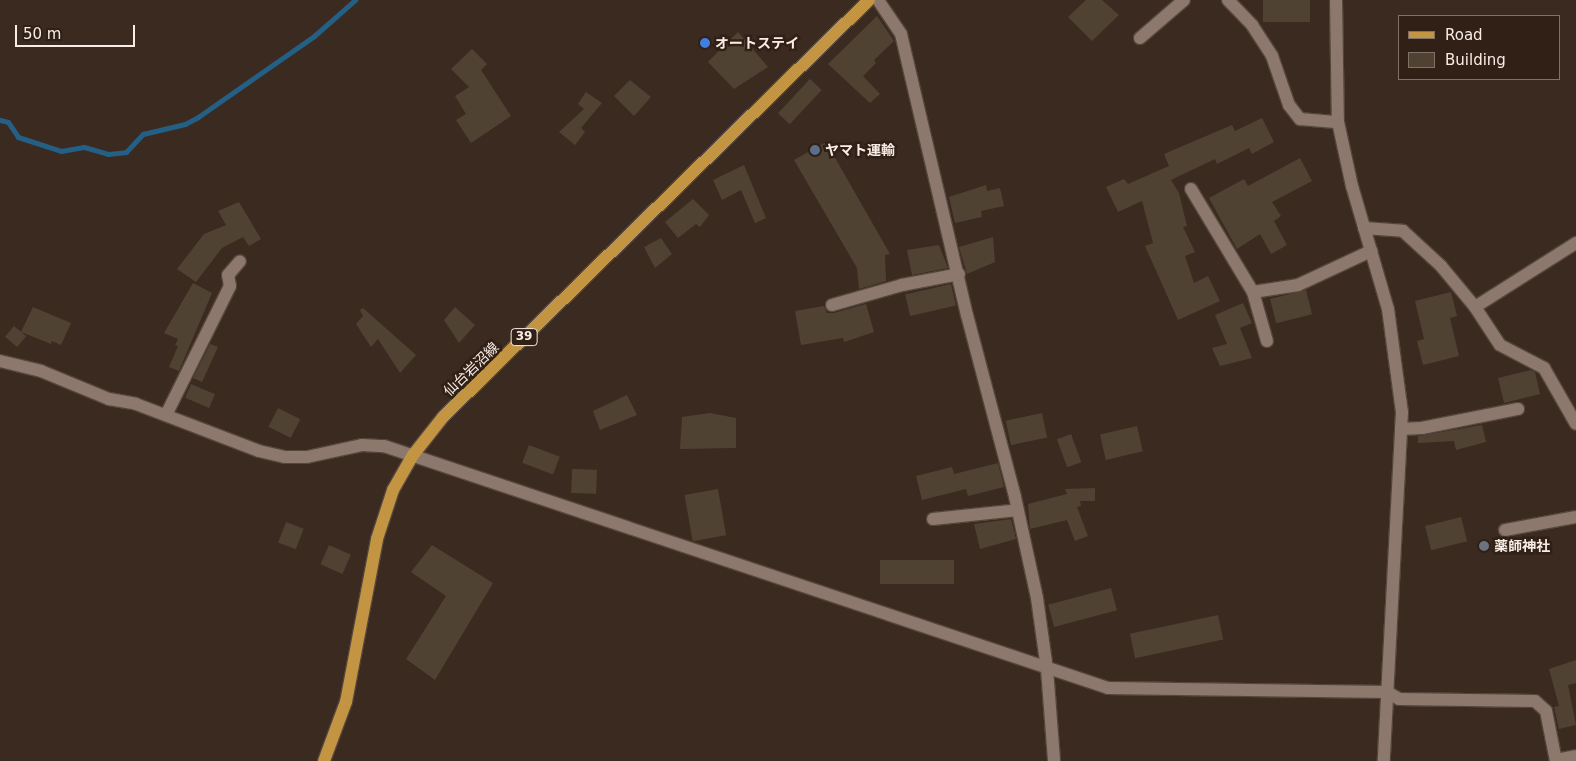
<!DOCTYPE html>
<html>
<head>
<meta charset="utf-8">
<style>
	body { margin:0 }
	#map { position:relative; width:1576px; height:761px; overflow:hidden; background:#3a2a1f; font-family:"DejaVu Sans","Noto Sans JP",sans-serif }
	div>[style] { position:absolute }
	.stream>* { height:5px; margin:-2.5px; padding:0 2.5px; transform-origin:2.5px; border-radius:2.5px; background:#245f86 }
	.building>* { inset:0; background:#504233; transform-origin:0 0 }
	.roads { filter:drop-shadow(1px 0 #55463d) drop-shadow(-1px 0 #55463d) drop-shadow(0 1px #55463d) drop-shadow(0 -1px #55463d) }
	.street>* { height:12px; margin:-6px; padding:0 6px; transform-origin:6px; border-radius:6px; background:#8c786c }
	.secondary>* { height:12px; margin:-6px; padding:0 6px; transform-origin:6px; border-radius:6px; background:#8c786c }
	.primary>* { height:12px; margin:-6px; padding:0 6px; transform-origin:6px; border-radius:6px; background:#c39441 }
	.dots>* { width:14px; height:14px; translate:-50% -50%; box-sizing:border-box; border:2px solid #302016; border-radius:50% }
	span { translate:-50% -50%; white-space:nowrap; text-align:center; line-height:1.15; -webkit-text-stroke:5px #302016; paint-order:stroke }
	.shield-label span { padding:1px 4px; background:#302016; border:1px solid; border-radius:4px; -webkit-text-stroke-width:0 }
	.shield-label { font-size:12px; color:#f8ece6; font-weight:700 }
	.poi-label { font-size:14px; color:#f8ece6; font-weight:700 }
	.left { translate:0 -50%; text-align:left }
	.street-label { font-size:14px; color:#f8ece6 }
	.legend { position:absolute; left:1398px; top:15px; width:162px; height:65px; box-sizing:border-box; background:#302016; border:1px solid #807269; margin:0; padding:6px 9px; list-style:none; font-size:15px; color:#f8ece6 }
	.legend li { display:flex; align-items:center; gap:10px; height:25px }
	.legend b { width:25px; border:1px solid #807269 }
	.scale { position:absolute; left:15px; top:25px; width:120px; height:22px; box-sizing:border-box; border:2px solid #f8ece6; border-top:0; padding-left:6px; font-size:15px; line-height:18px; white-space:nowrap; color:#f8ece6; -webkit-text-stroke:4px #302016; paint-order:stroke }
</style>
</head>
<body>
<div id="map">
	<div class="stream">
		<i style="left:0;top:120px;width:8px;rotate:14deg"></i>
		<i style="left:8px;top:122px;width:18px;rotate:56deg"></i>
		<i style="left:18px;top:137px;width:45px;rotate:18deg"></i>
		<i style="left:61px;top:151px;width:23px;rotate:-10deg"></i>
		<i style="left:84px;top:147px;width:25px;rotate:16deg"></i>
		<i style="left:108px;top:154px;width:18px;rotate:-6deg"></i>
		<i style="left:126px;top:152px;width:25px;rotate:-47deg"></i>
		<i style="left:143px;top:134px;width:43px;rotate:-13.4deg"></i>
		<i style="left:185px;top:124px;width:15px;rotate:-28deg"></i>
		<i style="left:198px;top:117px;width:141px;rotate:-34.9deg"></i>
		<i style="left:314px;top:36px;width:55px;rotate:-41.3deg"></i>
	</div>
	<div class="building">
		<i style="clip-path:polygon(1086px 0,1102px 0,1119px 15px,1092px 41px,1068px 17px)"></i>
		<i style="left:1263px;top:0;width:47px;height:22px"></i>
		<i style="clip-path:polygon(877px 16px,894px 41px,874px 60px,876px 63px,863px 76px,880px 94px,870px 103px,828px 64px)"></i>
		<i style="clip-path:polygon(738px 32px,768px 67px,734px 89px,708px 62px)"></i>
		<i style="clip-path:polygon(472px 49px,487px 64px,481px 70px,511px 116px,471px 143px,456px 120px,466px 114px,455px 96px,469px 87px,451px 69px)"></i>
		<i style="left:810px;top:79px;width:16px;height:47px;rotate:43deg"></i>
		<i style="clip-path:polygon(630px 80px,651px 97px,634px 116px,614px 96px)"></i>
		<i style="clip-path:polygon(586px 92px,602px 103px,581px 128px,585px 132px,575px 145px,559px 132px,584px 109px,578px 104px)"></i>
		<i style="clip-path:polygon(1262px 118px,1274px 142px,1252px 154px,1249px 148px,1217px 164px,1215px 159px,1171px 180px,1179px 193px,1187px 226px,1183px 227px,1195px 252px,1185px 256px,1194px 283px,1208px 276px,1220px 301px,1178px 320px,1145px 246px,1153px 243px,1142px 201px,1118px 212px,1106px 187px,1124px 179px,1128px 184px,1169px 166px,1164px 154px,1232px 125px,1235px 131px)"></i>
		<i style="clip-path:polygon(826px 142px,890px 254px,885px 255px,886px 281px,859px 289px,857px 268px,794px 160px)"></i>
		<i style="clip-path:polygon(1300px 158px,1312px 181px,1272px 202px,1281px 216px,1274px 221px,1287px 245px,1271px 254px,1260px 234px,1237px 249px,1209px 198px,1244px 179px,1248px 186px)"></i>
		<i style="clip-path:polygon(744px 165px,766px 218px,755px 223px,741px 190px,722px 200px,713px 180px)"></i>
		<i style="clip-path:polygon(986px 185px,987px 191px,1000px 188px,1004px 206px,981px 211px,982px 217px,955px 223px,949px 197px)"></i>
		<i style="clip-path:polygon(693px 199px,709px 215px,700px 227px,696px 224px,678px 238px,665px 222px)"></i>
		<i style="clip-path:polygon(239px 202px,261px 239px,249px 246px,243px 237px,222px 248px,196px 282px,177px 269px,204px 234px,226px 225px,218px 211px)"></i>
		<i style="clip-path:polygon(993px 237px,995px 262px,967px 274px,959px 247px)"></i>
		<i style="clip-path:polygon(661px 238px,672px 254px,655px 268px,644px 247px)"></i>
		<i style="clip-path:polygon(939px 245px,948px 268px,912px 275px,907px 250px)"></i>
		<i style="clip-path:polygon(193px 283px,212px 293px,179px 371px,169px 367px,178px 346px,175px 345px,178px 339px,164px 333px)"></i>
		<i style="left:951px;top:284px;width:22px;height:47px;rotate:77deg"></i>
		<i style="left:1306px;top:290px;width:25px;height:37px;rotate:76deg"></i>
		<i style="clip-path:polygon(1451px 292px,1457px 316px,1450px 318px,1459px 356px,1423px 365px,1417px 341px,1424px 339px,1415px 301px)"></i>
		<i style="clip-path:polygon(1243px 303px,1252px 323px,1240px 328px,1252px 358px,1220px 366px,1212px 348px,1227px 344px,1215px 315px)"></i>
		<i style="clip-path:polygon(866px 304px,874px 332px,844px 342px,843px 338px,801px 345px,795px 311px,824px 306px,827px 313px,834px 313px)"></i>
		<i style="clip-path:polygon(33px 307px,71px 323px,61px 345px,52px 341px,51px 344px,21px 332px)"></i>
		<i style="clip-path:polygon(455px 307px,475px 325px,459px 343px,444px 320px)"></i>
		<i style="clip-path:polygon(363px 308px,416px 355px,400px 373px,378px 339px,371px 347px,356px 324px,363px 316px,360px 310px)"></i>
		<i style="left:14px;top:326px;width:16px;height:14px;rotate:40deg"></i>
		<i style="clip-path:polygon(210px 344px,218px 347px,202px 382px,193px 378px)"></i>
		<i style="clip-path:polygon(1531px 370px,1535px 372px,1540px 394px,1504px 403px,1498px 378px)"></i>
		<i style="left:191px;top:384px;width:26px;height:15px;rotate:23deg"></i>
		<i style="clip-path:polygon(627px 395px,637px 415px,600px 430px,593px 411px)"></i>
		<i style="left:278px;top:408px;width:25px;height:21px;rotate:27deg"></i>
		<i style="clip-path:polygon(710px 413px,736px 418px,736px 448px,680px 449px,682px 417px)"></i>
		<i style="left:1042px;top:413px;width:25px;height:37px;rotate:78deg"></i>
		<i style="clip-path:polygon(1482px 425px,1486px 442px,1456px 450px,1454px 441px,1418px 443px,1418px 436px)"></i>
		<i style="left:1137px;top:426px;width:26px;height:38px;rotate:77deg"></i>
		<i style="left:1071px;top:434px;width:30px;height:15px;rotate:70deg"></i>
		<i style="left:529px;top:445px;width:33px;height:19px;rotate:21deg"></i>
		<i style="clip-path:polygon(998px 463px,1004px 487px,968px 496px,966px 489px,922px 500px,916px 476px,952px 467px,954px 474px)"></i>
		<i style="left:572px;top:469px;width:25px;height:24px;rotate:2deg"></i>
		<i style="clip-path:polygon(1095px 488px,1095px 501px,1080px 501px,1081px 506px,1077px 507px,1088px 536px,1075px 541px,1067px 520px,1030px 529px,1028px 504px,1067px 494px,1065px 489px)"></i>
		<i style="left:718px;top:489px;width:47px;height:34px;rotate:80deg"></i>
		<i style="left:1461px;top:517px;width:25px;height:37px;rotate:76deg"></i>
		<i style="clip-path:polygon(1011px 519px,1016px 539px,980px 549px,974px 524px)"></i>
		<i style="left:286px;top:522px;width:19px;height:22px;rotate:21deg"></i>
		<i style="left:329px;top:545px;width:24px;height:21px;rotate:24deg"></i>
		<i style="clip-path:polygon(432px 545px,493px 583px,435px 680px,406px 659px,446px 596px,411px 572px)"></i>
		<i style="left:880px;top:560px;width:74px;height:24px"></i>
		<i style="left:1111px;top:588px;width:23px;height:65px;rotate:75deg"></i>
		<i style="left:1218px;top:615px;width:25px;height:90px;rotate:78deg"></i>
		<i style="clip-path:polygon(1576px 660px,1576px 683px,1568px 685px,1576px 725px,1559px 729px,1554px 707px,1559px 706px,1549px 669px)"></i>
	</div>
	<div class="roads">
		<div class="street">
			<i style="left:878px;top:0;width:41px;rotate:55.9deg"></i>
			<i style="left:901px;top:34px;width:289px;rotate:76.8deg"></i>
			<i style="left:967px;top:315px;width:188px;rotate:75.2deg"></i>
			<i style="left:1015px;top:497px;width:103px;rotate:77.7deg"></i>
			<i style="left:1037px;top:598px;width:72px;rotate:82deg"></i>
			<i style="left:1047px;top:669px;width:92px;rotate:85.6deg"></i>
			<i style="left:1228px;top:0;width:35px;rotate:46deg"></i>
			<i style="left:1252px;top:25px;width:37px;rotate:57deg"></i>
			<i style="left:1272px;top:56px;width:52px;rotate:70.9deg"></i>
			<i style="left:1289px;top:105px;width:18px;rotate:52deg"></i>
			<i style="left:1300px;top:119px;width:38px;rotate:5deg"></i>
			<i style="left:1140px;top:38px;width:58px;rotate:-40.8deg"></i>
			<i style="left:1191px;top:189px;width:120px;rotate:59deg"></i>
			<i style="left:1253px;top:292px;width:46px;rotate:-8.8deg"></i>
			<i style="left:1298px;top:285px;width:81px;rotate:-25deg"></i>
			<i style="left:1364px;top:228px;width:39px;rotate:4deg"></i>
			<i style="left:1403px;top:231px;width:52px;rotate:42.6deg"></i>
			<i style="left:1441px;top:266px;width:53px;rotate:50.3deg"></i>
			<i style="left:1475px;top:307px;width:45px;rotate:56.7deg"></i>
			<i style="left:1500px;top:345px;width:50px;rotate:27.6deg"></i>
			<i style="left:1544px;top:368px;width:64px;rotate:60.3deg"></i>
			<i style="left:1253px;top:292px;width:51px;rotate:74.1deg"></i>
			<i style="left:832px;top:305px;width:73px;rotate:-15.9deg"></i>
			<i style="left:902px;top:285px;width:58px;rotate:-10.9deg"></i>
			<i style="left:1475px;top:307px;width:120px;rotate:-32.4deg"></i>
			<i style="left:0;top:361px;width:42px;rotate:13.7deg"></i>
			<i style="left:41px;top:371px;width:74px;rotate:22.4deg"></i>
			<i style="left:109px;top:399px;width:27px;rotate:10deg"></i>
			<i style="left:136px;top:404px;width:132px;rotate:20.9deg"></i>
			<i style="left:259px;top:451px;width:27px;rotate:13deg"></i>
			<i style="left:285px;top:457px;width:22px"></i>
			<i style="left:307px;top:457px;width:56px;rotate:-12.3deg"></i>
			<i style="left:362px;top:445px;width:22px;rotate:3deg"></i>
			<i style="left:384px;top:446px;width:763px;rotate:18.48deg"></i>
			<i style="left:1108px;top:688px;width:279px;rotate:0.8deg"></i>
			<i style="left:1387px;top:692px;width:14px;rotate:30deg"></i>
			<i style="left:1399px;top:699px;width:136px;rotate:0.8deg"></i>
			<i style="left:1535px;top:701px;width:15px;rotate:42deg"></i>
			<i style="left:1546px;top:711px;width:51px;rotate:78.7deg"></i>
			<i style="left:166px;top:415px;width:144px;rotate:-63.6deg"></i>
			<i style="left:230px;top:286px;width:11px;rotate:-100deg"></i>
			<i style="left:228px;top:275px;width:18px;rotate:-49deg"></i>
			<i style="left:1401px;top:429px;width:21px;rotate:-3deg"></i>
			<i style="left:1422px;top:428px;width:98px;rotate:-11.2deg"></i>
			<i style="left:933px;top:519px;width:85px;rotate:-6deg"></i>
			<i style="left:1505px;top:530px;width:72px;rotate:-10.4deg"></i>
			<i style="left:1556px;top:760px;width:20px;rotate:-11deg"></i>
		</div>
		<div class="secondary">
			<i style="left:1336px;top:0;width:122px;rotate:89.1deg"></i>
			<i style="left:1338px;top:122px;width:66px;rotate:77.7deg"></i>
			<i style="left:1352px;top:186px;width:128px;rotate:73.7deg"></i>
			<i style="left:1388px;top:309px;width:104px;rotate:82.3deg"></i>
			<i style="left:1402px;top:412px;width:349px;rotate:93deg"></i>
		</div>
		<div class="primary">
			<i style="left:324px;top:761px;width:63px;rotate:-69.6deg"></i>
			<i style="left:346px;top:702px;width:166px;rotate:-79.2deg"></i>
			<i style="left:377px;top:539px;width:52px;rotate:-71.9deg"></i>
			<i style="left:393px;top:490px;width:40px;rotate:-60.3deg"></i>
			<i style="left:413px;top:455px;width:48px;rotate:-51.7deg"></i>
			<i style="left:443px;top:417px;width:596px;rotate:-44.39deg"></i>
		</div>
	</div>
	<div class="dots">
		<i style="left:705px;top:43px;background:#3f7fe0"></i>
		<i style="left:815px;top:150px;background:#5c6f8a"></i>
		<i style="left:1484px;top:546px;background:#6b7280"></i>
	</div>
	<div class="shield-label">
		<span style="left:524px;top:337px">39</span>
	</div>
	<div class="poi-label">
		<span class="left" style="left:715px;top:43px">オートステイ</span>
		<span class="left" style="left:825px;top:150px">ヤマト運輸</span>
		<span class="left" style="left:1494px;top:546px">薬師神社</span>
	</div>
	<div class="street-label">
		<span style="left:471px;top:369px;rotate:-44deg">仙台岩沼線</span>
	</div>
	<ul class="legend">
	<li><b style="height:6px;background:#c39441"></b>Road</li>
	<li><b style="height:14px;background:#504233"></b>Building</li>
	</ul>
	<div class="scale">50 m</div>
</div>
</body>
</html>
